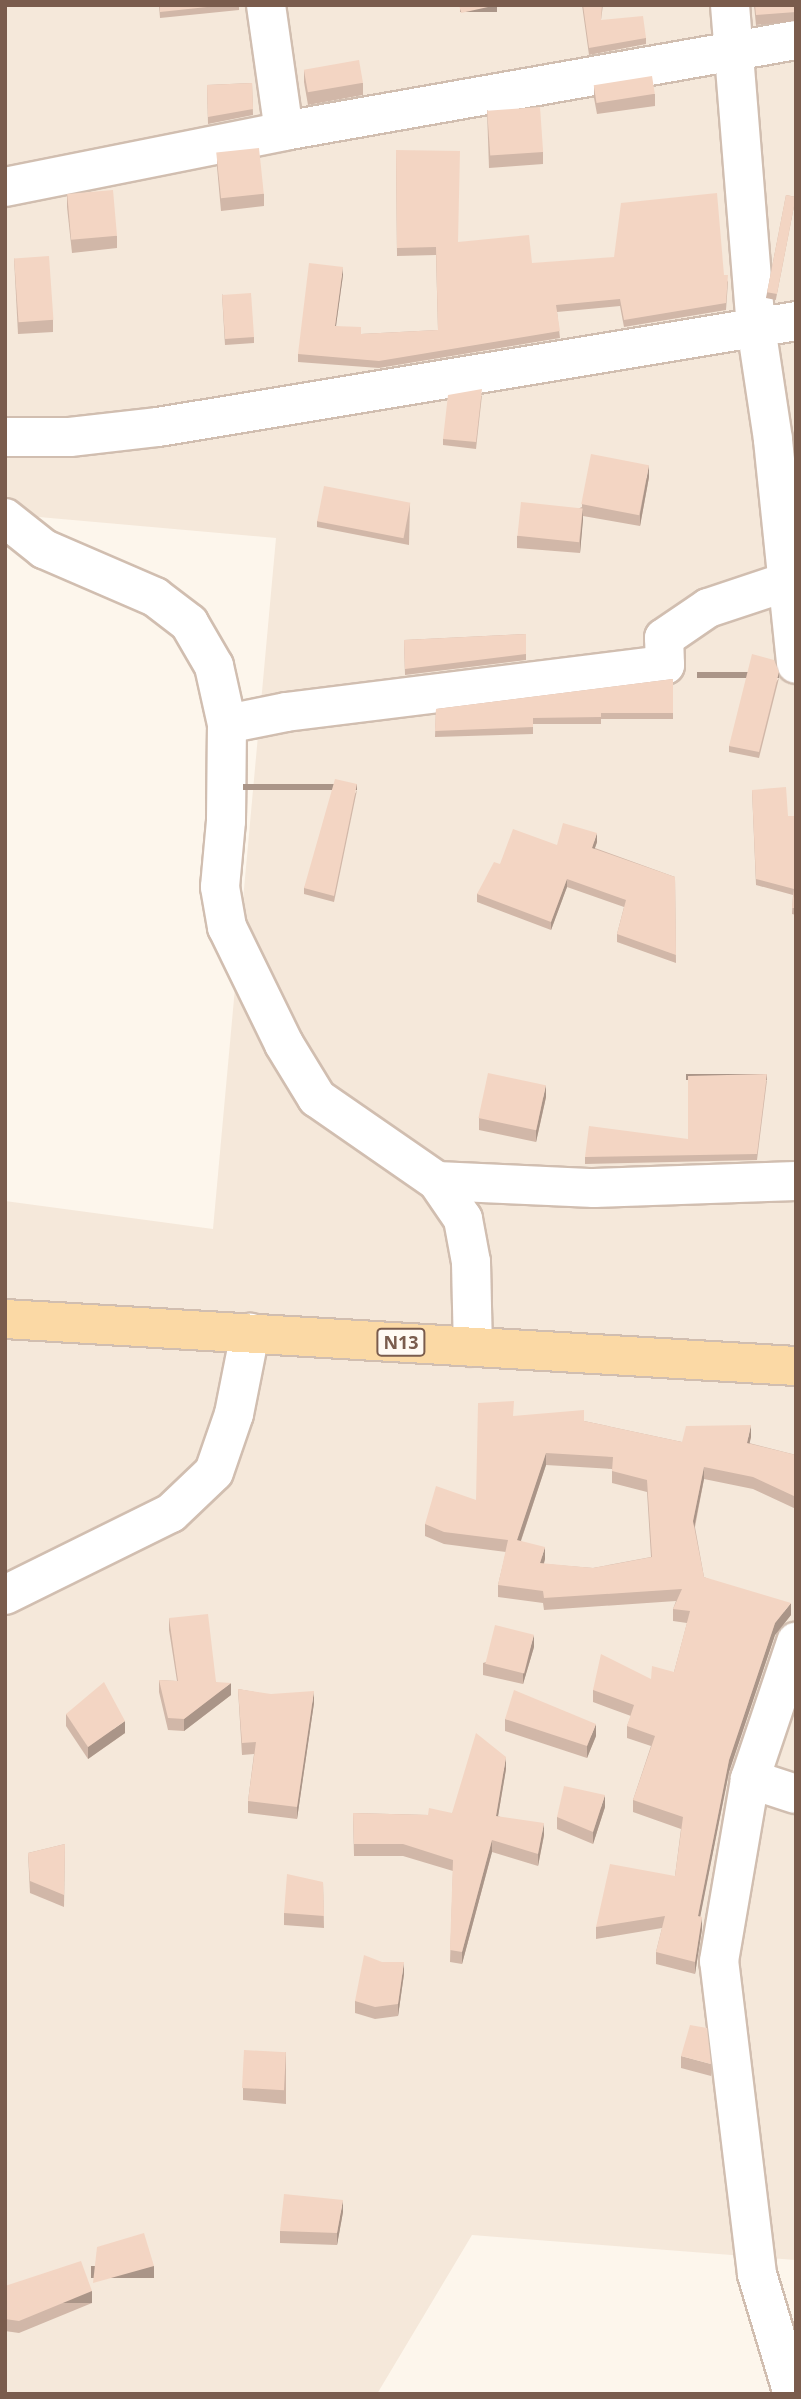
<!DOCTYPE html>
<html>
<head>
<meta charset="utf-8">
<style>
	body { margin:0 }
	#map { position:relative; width:801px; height:2399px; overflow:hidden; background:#fdf6ec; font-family:"Open Sans",sans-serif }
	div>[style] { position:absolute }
	.residential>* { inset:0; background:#f5e8da }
	.roads { filter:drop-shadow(2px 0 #d1beb0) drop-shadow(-2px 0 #d1beb0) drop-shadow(0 2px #d1beb0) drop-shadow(0 -2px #d1beb0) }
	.minor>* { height:38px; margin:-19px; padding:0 19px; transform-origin:19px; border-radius:19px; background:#fff }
	.primary>* { height:38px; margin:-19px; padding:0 19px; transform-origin:19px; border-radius:19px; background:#fbd9a5 }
	.wall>* { inset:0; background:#d1b7a8; transform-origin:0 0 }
	.shaded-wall>* { inset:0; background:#aa9588; transform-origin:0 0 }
	.building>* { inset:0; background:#f3d5c3; transform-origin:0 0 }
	span { translate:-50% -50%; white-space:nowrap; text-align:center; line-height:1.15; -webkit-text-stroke:5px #fffaf3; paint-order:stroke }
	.shield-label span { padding:2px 5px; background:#fffaf3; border:2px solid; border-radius:5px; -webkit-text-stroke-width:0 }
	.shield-label { font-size:18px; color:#7a5c4d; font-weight:700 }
	.frame { position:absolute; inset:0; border:7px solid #7a5c4d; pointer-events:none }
</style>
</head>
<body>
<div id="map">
	<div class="residential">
		<i style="clip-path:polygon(5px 5px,796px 5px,796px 2260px,472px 2235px,377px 2394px,5px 2394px,5px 1201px,213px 1229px,276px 538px,5px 514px)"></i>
	</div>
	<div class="roads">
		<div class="minor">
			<i style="left:266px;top:5px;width:127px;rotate:81.9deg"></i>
			<i style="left:730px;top:5px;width:323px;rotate:85.4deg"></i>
			<i style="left:756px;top:327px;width:114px;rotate:81.4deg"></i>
			<i style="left:773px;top:440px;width:225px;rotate:84.1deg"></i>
			<i style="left:5px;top:187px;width:285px;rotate:-11.3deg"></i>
			<i style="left:284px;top:131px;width:520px;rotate:-10.08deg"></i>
			<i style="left:5px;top:437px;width:65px"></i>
			<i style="left:70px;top:437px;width:89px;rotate:-6.5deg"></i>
			<i style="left:158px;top:427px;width:647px;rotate:-9.43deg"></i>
			<i style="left:5px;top:518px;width:50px;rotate:38.5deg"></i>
			<i style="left:44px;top:549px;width:121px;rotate:23.4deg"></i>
			<i style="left:155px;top:597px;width:43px;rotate:37.4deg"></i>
			<i style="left:189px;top:623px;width:50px;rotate:59.8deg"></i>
			<i style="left:214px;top:666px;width:59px;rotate:77.4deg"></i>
			<i style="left:227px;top:724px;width:97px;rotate:90.6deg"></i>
			<i style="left:226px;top:821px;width:66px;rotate:95.2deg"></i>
			<i style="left:220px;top:887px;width:41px;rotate:80.1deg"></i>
			<i style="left:227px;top:927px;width:130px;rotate:64deg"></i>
			<i style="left:284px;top:1044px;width:63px;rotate:58.6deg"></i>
			<i style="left:317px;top:1098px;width:146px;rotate:34.7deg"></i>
			<i style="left:437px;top:1181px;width:46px;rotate:55.6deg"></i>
			<i style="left:463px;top:1219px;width:44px;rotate:79.5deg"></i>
			<i style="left:471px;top:1262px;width:85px;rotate:88.7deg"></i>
			<i style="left:227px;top:724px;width:60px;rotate:-11.5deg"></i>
			<i style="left:286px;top:712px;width:382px;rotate:-7.1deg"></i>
			<i style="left:665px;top:665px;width:27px;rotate:-92deg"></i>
			<i style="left:664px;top:638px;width:53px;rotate:-34.3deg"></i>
			<i style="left:708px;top:608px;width:82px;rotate:-18.4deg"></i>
			<i style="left:437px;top:1181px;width:157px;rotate:2.6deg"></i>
			<i style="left:594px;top:1188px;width:202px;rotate:-2deg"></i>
			<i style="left:5px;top:1595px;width:185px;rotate:-26.3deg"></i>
			<i style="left:171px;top:1513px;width:59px;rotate:-43.6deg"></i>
			<i style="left:214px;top:1472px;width:61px;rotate:-71deg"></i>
			<i style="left:234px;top:1414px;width:83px;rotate:-78.8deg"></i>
			<i style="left:750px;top:1779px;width:48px;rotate:18.1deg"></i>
			<i style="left:793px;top:2394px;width:125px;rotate:-106.7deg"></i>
			<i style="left:757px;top:2274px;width:315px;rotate:-96.9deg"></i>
			<i style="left:719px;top:1961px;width:185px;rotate:-80.3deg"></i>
			<i style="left:750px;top:1779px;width:145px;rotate:-71.4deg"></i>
		</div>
		<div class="primary">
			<i style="left:5px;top:1319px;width:792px;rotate:3.4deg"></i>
		</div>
	</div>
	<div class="wall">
		<i style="clip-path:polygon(159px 5px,239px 5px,239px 10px,160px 18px)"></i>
		<i style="clip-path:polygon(582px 5px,603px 5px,601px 20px,646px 38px,646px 44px,589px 55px)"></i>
		<i style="clip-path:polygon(754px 5px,796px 5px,796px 21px,756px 25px)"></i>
		<i style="clip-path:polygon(304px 70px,363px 83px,363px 95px,308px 105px,304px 82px)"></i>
		<i style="clip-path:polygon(252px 83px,253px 115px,208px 124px,207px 85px)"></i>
		<i style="clip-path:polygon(594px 86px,655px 94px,655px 106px,597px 114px,594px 98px)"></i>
		<i style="clip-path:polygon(487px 110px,543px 152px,543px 164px,489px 168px)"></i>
		<i style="clip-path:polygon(396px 150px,458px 242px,532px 263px,724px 275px,728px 282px,726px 310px,624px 327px,620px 306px,557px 312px,560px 338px,379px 368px,298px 362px,298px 354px,343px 275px,336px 326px,361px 334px,438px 330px,436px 255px,397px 256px)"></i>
		<i style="clip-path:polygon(217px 155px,264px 194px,264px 206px,221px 211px,217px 167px)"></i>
		<i style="clip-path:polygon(67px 195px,117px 236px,117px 248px,72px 253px,67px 207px)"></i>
		<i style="left:786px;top:195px;width:10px;height:105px;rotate:11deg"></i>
		<i style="clip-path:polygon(14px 258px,53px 320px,53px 332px,18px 334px)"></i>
		<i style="clip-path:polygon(222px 294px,254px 337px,254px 343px,225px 345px)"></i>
		<i style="clip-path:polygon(482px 395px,476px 449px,443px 445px,443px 439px)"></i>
		<i style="clip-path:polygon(649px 477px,640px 526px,583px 516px,580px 553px,517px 548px,517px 536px,582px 507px,582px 504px)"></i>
		<i style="clip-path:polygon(410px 503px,409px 545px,317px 527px,317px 521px)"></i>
		<i style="clip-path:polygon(526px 634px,526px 660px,405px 675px,404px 640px)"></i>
		<i style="clip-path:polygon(779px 678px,759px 758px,729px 752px,729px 746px)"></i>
		<i style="clip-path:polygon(673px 679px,673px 719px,601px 719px,601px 724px,533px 724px,533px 734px,435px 737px,436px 709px)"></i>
		<i style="clip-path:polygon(357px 790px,334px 902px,304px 894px,304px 888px)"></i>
		<i style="clip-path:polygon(752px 790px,788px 816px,796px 816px,796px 915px,792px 914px,793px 895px,756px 885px)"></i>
		<i style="clip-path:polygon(597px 842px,595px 848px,675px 877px,676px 963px,617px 942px,617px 934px,624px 907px,567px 887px,551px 930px,477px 902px,477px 894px,500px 864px,557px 845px)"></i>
		<i style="clip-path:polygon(767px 1080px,757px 1160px,585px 1164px,585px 1157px,688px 1139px)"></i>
		<i style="clip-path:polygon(546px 1097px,536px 1142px,479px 1130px,479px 1118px)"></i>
		<i style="clip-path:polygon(evenodd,514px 1416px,584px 1421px,682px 1442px,751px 1437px,749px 1443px,796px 1455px,796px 1509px,753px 1489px,704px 1479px,695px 1527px,704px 1577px,791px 1615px,775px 1635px,729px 1772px,700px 1916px,702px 1929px,695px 1974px,656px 1964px,656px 1952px,662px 1928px,596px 1939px,596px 1927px,675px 1876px,681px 1829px,633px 1812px,633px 1800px,651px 1746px,627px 1738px,627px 1726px,631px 1716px,593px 1702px,593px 1690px,651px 1679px,674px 1672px,687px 1623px,673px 1621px,673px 1609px,676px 1601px,544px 1610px,543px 1603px,498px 1597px,498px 1585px,506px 1552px,444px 1544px,425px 1536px,425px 1524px,476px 1500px,514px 1416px,546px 1465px,612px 1469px,612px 1483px,647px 1492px,651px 1557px,593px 1568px,544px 1564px,545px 1559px,521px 1541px,546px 1465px)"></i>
		<i style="clip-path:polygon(169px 1618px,216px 1682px,231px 1695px,184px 1731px,168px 1730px,159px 1692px,159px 1680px,177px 1681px,169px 1630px)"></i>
		<i style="clip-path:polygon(534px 1647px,523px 1684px,483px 1675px,483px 1663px)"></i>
		<i style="clip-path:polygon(238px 1689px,314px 1703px,297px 1819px,248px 1813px,248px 1801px,254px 1754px,242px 1755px)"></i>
		<i style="clip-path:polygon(66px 1714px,125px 1733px,88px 1759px,66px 1726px)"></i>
		<i style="clip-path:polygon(505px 1719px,596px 1736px,587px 1758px,505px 1731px)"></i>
		<i style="clip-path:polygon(506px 1769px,498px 1816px,544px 1835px,538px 1866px,492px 1852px,462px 1964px,450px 1962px,453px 1871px,403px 1856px,354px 1856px,353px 1813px,428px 1815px,452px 1813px)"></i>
		<i style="clip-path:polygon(605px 1807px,593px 1844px,557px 1829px,557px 1817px)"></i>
		<i style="clip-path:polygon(65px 1844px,64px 1907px,30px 1893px,28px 1853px)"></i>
		<i style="clip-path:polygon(323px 1882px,324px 1928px,284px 1925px,284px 1913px)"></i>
		<i style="clip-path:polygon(404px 1974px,398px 2016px,375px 2019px,355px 2013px,355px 2001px)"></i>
		<i style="clip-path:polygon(286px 2052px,286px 2104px,243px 2100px,243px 2088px)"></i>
		<i style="clip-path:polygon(681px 2056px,711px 2064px,711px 2076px,681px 2068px)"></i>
		<i style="clip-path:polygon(343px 2212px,337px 2245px,280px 2243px,280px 2231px)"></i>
		<i style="clip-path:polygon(5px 2286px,92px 2303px,19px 2333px,5px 2331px)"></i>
	</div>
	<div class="shaded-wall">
		<i style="left:497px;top:5px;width:7px;height:37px;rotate:90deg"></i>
		<i style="clip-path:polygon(343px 267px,343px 275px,335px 333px,335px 326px)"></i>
		<i style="clip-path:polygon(649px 465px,649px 477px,640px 526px,640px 514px)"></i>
		<i style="clip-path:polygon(583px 508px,583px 520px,580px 553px,580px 541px)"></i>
		<i style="left:779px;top:672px;width:6px;height:82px;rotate:90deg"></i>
		<i style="left:357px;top:784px;width:6px;height:114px;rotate:90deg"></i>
		<i style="clip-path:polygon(597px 833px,597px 842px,592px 856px,592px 848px)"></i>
		<i style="clip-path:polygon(567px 879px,567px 887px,551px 930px,551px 922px)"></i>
		<i style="left:767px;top:1074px;width:6px;height:81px;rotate:90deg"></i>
		<i style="clip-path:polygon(546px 1085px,546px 1097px,536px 1142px,536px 1130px)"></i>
		<i style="clip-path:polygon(751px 1425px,751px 1437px,747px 1455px,747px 1443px)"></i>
		<i style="clip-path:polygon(546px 1453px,546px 1465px,517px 1552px,517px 1540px)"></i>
		<i style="clip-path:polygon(704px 1467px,704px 1479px,693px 1533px,693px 1521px)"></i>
		<i style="clip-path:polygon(545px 1547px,545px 1559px,540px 1575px,540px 1563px)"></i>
		<i style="clip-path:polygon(791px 1603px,791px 1615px,775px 1635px,729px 1772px,698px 1928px,698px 1916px,729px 1760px,775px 1623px)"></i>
		<i style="clip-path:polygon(534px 1635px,534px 1647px,523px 1684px,523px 1672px)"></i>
		<i style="clip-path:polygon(231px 1683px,231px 1695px,184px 1731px,184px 1719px)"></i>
		<i style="clip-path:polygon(314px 1691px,314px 1703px,297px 1819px,297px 1807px)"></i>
		<i style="clip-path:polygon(125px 1721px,125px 1733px,88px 1759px,88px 1747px)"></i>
		<i style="clip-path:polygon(596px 1724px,596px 1736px,587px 1758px,587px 1746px)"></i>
		<i style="clip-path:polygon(506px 1757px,506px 1769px,496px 1828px,496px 1816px)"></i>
		<i style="clip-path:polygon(605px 1795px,605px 1807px,593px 1844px,593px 1832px)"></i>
		<i style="clip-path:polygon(544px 1823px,544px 1835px,538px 1866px,538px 1854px)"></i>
		<i style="clip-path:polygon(492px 1840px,492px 1852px,462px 1964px,462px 1952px)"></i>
		<i style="clip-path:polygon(702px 1917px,702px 1929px,695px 1974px,695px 1962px)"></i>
		<i style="clip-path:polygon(404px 1962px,404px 1974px,398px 2016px,398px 2004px)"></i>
		<i style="clip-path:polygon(343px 2200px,343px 2212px,337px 2245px,337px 2233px)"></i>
		<i style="left:154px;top:2266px;width:12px;height:63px;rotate:90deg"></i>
		<i style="left:92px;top:2291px;width:12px;height:79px;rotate:90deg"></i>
	</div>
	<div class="building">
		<i style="clip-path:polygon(160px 5px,226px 5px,160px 12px)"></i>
		<i style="clip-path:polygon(459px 5px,497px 5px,461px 13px)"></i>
		<i style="clip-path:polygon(583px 5px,602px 5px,601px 20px,643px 16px,646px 38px,589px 48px)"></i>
		<i style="clip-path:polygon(755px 5px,796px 5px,796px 12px,756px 15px)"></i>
		<i style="left:359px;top:60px;width:23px;height:56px;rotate:80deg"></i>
		<i style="left:652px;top:76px;width:18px;height:59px;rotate:81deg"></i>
		<i style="clip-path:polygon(252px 83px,253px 109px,208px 117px,207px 85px)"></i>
		<i style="left:540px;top:107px;width:45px;height:53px;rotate:86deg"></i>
		<i style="left:259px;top:148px;width:46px;height:43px;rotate:84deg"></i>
		<i style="clip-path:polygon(396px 150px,460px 151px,458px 242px,529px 235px,532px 263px,614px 257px,621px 203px,717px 193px,724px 275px,728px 275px,726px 303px,624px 320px,620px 299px,556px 305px,560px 331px,379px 361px,298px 354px,309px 263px,343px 267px,335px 326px,361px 327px,361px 334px,438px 330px,436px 247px,397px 248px)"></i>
		<i style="left:113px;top:190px;width:46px;height:46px;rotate:85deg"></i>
		<i style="left:786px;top:195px;width:10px;height:99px;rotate:11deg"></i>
		<i style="left:49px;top:256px;width:64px;height:35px;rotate:86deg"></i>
		<i style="left:251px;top:293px;width:44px;height:29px;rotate:86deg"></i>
		<i style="clip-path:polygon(482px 389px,476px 442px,443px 439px,448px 395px)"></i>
		<i style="left:591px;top:454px;width:59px;height:51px;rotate:11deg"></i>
		<i style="left:324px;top:486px;width:88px;height:36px;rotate:11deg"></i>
		<i style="left:521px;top:502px;width:62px;height:34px;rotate:6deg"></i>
		<i style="clip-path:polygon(526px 634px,526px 654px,405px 669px,404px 640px)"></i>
		<i style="clip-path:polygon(752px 654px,774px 660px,779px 672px,759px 752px,729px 746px)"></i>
		<i style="clip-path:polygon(673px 679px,673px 713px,601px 713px,601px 717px,533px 718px,533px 727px,435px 731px,436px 709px)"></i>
		<i style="clip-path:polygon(335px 779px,357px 784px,334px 896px,304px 888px)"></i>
		<i style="clip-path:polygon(786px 787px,788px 816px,796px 816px,796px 908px,792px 908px,794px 889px,756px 879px,752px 790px)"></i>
		<i style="clip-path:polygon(563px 823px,597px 833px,592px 848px,675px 877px,676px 955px,617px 934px,626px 900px,567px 879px,551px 922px,477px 894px,494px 862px,500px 864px,513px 829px,557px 845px)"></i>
		<i style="left:488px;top:1073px;width:59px;height:46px;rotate:12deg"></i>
		<i style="clip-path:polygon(767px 1074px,757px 1154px,585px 1157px,589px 1126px,688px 1139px,688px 1076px)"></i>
		<i style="clip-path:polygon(evenodd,514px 1401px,513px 1416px,584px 1410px,584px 1421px,682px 1442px,686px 1426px,751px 1425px,747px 1443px,796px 1455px,796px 1497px,753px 1477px,704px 1467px,693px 1521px,704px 1577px,791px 1603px,775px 1623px,729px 1760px,698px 1916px,702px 1917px,695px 1962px,656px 1952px,665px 1916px,596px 1927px,610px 1864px,675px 1876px,683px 1817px,633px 1800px,655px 1736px,627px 1726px,634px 1705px,593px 1690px,601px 1654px,651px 1679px,652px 1666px,674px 1672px,690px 1611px,673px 1609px,682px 1589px,544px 1598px,543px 1591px,498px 1585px,508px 1540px,444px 1532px,425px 1524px,436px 1486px,476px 1500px,478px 1403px,514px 1401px,546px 1453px,613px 1457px,612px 1471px,647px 1480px,652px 1557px,593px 1568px,540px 1563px,545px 1547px,517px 1540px,546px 1453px)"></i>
		<i style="clip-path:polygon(208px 1614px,216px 1682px,231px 1683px,184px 1719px,168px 1718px,159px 1680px,178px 1681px,169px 1618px)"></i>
		<i style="left:495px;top:1625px;width:40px;height:40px;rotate:14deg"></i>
		<i style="clip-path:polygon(104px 1682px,125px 1721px,88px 1747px,66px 1714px)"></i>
		<i style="clip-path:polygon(238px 1689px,271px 1694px,314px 1691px,297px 1807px,248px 1801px,256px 1742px,242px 1743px)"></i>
		<i style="clip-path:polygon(514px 1690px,596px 1724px,587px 1746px,505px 1719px)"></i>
		<i style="clip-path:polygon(476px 1733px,506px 1757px,496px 1816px,544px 1823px,538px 1854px,492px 1840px,462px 1952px,450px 1950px,453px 1860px,403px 1844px,354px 1844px,353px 1813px,428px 1815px,429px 1808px,452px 1813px)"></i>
		<i style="clip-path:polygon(564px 1786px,605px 1795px,593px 1832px,557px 1817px)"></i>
		<i style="clip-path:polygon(65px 1844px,64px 1895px,30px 1881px,28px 1853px)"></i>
		<i style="clip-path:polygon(287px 1874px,323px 1882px,324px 1916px,284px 1913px)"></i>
		<i style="clip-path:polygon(364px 1955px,382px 1962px,404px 1962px,398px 2004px,375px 2007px,355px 2001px)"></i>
		<i style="clip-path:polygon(690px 2025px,707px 2028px,711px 2064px,681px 2056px)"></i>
		<i style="left:244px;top:2050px;width:42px;height:38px;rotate:3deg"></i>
		<i style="clip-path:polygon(284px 2194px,343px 2200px,337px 2233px,280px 2231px)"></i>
		<i style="clip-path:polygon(144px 2233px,154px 2266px,93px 2283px,97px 2247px)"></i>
		<i style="clip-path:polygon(81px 2261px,92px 2291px,19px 2321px,5px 2319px,5px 2286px)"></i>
	</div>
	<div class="shield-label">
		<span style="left:401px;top:1342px">N13</span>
	</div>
	<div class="frame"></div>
</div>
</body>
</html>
